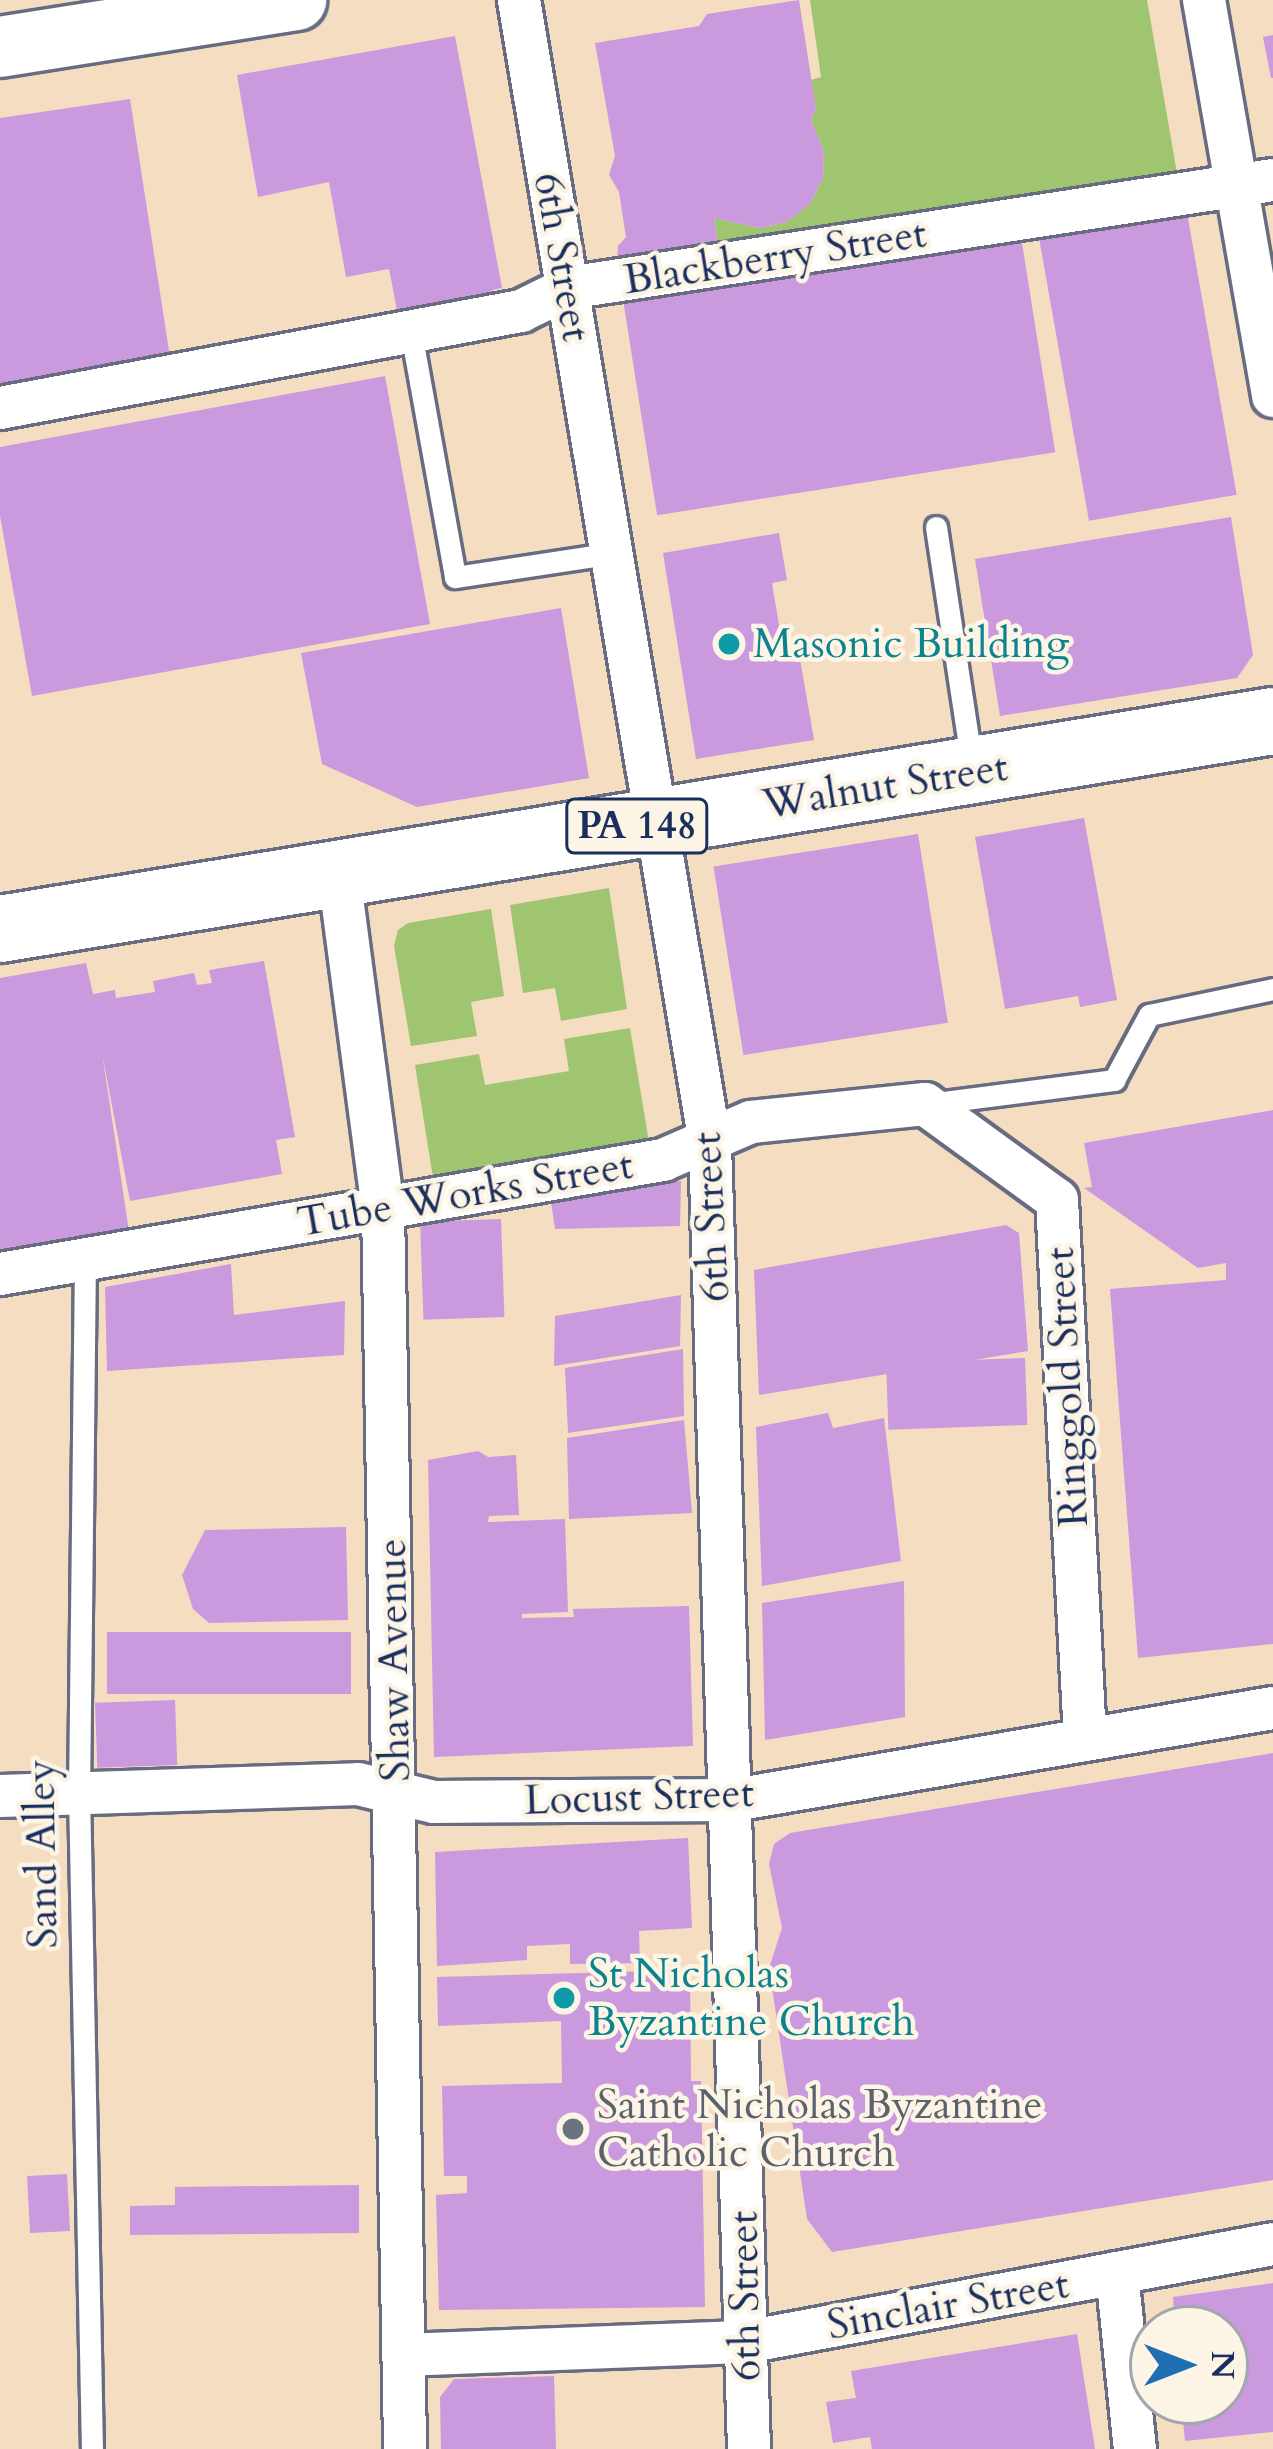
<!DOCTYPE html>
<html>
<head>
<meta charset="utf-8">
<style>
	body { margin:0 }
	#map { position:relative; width:1273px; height:2449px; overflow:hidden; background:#f5ddc1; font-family:Cardo,serif }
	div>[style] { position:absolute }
	.green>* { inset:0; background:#9fc571 }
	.building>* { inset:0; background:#ca99de; transform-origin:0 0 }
	.roads { filter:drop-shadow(3px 0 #676c81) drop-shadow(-3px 0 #676c81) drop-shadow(0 3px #676c81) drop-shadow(0 -3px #676c81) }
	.lane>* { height:21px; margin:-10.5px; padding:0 10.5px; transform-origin:10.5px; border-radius:10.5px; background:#fff }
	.street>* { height:42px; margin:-21px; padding:0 21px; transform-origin:21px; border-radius:21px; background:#fff }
	.secondary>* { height:60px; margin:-30px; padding:0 30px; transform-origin:30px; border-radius:30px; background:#fff }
	.primary>* { height:66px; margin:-33px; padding:0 33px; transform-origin:33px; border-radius:33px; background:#fff }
	.dots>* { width:33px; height:33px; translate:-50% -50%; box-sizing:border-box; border:6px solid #fcf5e5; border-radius:50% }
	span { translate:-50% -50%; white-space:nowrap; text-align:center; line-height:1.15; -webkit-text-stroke:9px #fcf5e5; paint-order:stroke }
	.shield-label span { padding:3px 9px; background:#fcf5e5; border:3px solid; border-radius:9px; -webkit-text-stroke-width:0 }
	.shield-label { font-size:39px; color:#1b2f5e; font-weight:700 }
	.street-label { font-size:42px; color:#1b2f5e }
	.culture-label { font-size:42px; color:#0d838f }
	.left { translate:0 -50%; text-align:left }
	.worship-label { font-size:42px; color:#5b616d }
	.north { position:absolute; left:1129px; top:2305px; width:120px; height:120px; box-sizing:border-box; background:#fcf5e5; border:3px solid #a2a6af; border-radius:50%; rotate:90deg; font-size:33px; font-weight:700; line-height:48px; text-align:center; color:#1b2f5e }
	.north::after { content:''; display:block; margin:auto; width:42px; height:54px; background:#1f6fb2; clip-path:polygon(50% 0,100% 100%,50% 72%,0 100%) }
</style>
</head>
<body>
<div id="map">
	<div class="green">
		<i style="clip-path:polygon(810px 0,1147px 0,1179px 185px,720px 256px,714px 218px,760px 228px,787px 222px,810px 204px,823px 178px,824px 152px,811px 120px,816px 109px,811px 80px,821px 77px)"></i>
		<i style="clip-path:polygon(609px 888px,627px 1009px,561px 1021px,555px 988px,523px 993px,510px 905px)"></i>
		<i style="clip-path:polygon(491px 909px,504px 996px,471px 1002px,477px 1036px,411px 1046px,394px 946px,398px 930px,408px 923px)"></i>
		<i style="clip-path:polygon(630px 1028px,650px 1148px,434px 1184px,415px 1065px,479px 1054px,485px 1085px,569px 1071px,564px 1039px)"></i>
	</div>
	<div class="building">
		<i style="clip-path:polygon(799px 0,816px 109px,811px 120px,824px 152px,823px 178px,810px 204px,787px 222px,760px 228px,714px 218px,720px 256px,617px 262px,618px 246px,626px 237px,619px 192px,609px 175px,615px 156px,595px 43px,699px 26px,707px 14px)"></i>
		<i style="clip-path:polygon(1273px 35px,1273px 78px,1271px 78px,1263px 37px)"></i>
		<i style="clip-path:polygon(455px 36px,502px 288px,492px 290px,493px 298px,398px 315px,389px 269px,346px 277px,329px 182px,258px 197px,237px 75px)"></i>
		<i style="clip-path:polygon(130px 99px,170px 357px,0 391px,0 118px)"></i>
		<i style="left:1187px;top:213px;width:286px;height:150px;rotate:80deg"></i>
		<i style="left:1020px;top:230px;width:225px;height:403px;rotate:81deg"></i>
		<i style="clip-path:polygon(385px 376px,430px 624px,32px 696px,0 516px,0 447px)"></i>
		<i style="clip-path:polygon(1231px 517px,1253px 655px,1237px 678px,1000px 716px,975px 559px)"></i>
		<i style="clip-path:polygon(779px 533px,787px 580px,772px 583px,779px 625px,787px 623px,790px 639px,780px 640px,781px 648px,800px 659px,814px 740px,696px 759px,663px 553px)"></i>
		<i style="clip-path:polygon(561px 608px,589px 778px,417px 807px,322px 764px,301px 653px)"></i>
		<i style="clip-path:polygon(1084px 818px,1117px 1000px,1080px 1007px,1078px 996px,1005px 1009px,975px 837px)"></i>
		<i style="left:918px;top:834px;width:191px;height:207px;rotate:81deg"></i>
		<i style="clip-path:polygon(264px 961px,295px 1137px,276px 1140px,282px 1174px,130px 1201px,102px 1053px,129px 1231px,0 1254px,0 978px,86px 963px,93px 994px,115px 990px,116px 998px,155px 992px,153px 981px,194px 973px,197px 985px,212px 983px,209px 970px)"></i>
		<i style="clip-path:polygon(1273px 1110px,1273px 1644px,1138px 1658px,1110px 1289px,1226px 1280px,1226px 1263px,1198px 1268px,1084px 1188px,1092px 1187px,1084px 1143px)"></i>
		<i style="clip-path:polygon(681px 1181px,680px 1226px,555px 1229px,551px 1202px)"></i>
		<i style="left:501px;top:1219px;width:98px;height:81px;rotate:88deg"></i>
		<i style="clip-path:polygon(1006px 1225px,1019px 1233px,1028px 1351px,759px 1395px,754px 1270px)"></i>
		<i style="clip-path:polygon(231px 1264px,234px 1315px,345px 1301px,344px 1355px,107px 1371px,105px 1287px)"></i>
		<i style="clip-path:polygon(681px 1295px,680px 1346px,554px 1366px,555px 1316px)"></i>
		<i style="clip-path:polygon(683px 1349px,684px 1416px,568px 1433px,565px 1368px)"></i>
		<i style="left:1025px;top:1358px;width:67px;height:139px;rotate:88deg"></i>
		<i style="clip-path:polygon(828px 1413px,833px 1428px,884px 1418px,901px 1561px,762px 1586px,756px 1427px)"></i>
		<i style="clip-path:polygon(684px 1420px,692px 1513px,569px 1519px,567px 1438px)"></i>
		<i style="clip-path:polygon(478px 1451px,488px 1457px,516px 1455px,519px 1515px,489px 1516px,488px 1522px,565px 1519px,568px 1612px,522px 1614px,522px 1618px,574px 1617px,573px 1609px,689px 1606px,693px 1746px,434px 1757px,428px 1460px)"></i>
		<i style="clip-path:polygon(346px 1527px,348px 1620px,209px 1623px,193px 1609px,182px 1575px,205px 1530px)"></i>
		<i style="clip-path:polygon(904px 1581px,905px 1717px,765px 1740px,762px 1603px)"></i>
		<i style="left:351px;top:1632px;width:62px;height:244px;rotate:90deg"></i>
		<i style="left:175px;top:1700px;width:65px;height:80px;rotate:88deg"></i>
		<i style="clip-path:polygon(1273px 1753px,1273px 2180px,832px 2252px,807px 2219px,769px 1968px,782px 1928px,769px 1864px,774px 1844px,790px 1833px)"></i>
		<i style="clip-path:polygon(688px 1838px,692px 1928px,639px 1931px,640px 1963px,570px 1964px,570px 1944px,527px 1946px,527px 1960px,437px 1966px,435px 1852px)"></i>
		<i style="clip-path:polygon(690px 1970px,691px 2081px,701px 2081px,705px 2307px,439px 2310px,436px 2195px,467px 2193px,467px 2176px,444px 2176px,442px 2086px,562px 2083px,561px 2021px,438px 2026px,437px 1977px)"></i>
		<i style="left:67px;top:2174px;width:57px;height:40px;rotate:87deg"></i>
		<i style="clip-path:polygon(359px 2185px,359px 2233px,130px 2235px,130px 2206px,175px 2205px,175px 2187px)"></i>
		<i style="clip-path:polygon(1273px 2283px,1273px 2432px,1185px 2441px,1181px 2401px,1225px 2401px,1225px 2329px,1175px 2329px,1173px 2297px)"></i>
		<i style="clip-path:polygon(1077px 2334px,1095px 2449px,872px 2449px,870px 2437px,833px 2443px,826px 2402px,856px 2398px,851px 2371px)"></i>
		<i style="clip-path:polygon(554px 2376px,556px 2449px,441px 2449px,440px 2397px,454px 2379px)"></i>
	</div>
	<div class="roads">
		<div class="lane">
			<i style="left:411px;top:332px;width:249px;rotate:79.8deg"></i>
			<i style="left:455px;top:577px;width:160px;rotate:-8.6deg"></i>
			<i style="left:936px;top:527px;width:240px;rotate:81.4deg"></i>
			<i style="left:927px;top:1104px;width:189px;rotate:-7.3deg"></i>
			<i style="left:1114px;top:1080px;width:74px;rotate:-61.7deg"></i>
			<i style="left:1149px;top:1015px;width:127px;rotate:-11.8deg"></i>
			<i style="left:85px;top:1258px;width:534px;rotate:90.64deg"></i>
			<i style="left:79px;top:1792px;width:657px;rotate:88.87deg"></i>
		</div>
		<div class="street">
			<i style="left:519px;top:0;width:1159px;rotate:80.51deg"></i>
			<i style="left:710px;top:1143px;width:1307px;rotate:88.29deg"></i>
			<i style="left:1204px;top:0;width:402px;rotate:80.1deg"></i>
			<i style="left:0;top:408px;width:530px;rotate:-10.55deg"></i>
			<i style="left:521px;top:311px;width:52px;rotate:-26.1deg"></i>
			<i style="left:568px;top:288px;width:713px;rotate:-8.71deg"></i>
			<i style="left:339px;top:875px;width:336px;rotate:82.5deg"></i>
			<i style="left:383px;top:1208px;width:1241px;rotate:88.98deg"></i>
			<i style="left:0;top:1274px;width:673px;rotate:-9.76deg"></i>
			<i style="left:663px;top:1160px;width:96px;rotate:-23.4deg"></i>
			<i style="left:751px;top:1122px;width:175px;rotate:-5.9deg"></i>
			<i style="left:925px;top:1104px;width:163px;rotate:36deg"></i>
			<i style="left:1057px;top:1200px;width:538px;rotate:87.02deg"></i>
			<i style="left:0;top:1796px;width:358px;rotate:-1.9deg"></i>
			<i style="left:358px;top:1784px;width:78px;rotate:13.3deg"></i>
			<i style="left:434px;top:1802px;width:300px;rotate:-0.4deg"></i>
			<i style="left:734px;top:1800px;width:547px;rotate:-9.69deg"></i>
			<i style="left:1117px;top:2273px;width:177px;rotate:84.2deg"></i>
			<i style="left:404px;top:2355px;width:342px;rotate:-2.2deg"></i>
			<i style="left:746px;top:2342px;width:536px;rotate:-10.53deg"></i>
		</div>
		<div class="secondary">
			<i style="left:0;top:47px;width:300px;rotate:-9deg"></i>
		</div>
		<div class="primary">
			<i style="left:0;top:929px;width:1290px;rotate:-9.28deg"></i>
		</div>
	</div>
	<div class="dots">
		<i style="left:729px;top:644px;background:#0f9aa8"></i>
		<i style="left:564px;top:1998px;background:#0f9aa8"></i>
		<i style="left:573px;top:2129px;background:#6b7280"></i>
	</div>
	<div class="shield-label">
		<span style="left:637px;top:826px">PA 148</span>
	</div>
	<div class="street-label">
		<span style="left:562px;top:257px;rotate:80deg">6th Street</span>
		<span style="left:775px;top:257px;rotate:-9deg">Blackberry Street</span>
		<span style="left:885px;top:786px;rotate:-9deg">Walnut Street</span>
		<span style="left:465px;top:1194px;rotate:-10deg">Tube Works Street</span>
		<span style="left:711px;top:1217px;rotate:-93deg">6th Street</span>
		<span style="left:1067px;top:1387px;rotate:-93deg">Ringgold Street</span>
		<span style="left:394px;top:1660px;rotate:-91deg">Shaw Avenue</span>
		<span style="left:639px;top:1797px;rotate:-2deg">Locust Street</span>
		<span style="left:42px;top:1854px;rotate:-91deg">Sand Alley</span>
		<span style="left:745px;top:2296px;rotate:-91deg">6th Street</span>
		<span style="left:948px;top:2305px;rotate:-10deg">Sinclair Street</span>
	</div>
	<div class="culture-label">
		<span class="left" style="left:753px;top:644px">Masonic Building</span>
		<span class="left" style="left:588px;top:1998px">St Nicholas<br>Byzantine Church</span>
	</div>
	<div class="worship-label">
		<span class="left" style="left:597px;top:2129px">Saint Nicholas Byzantine<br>Catholic Church</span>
	</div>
	<div class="north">N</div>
</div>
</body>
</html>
